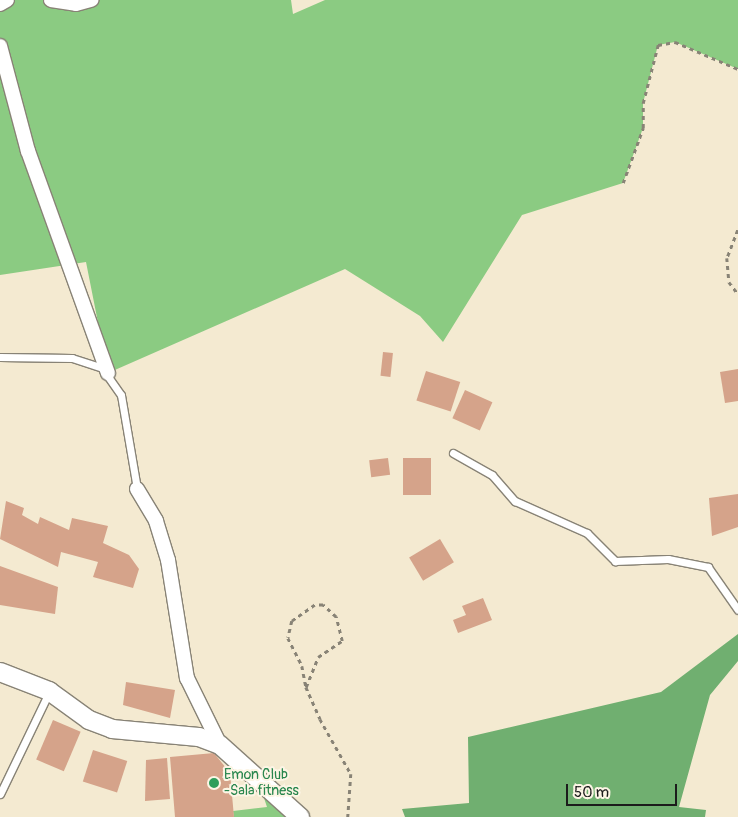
<!DOCTYPE html>
<html>
<head>
<meta charset="utf-8">
<style>
	body { margin:0 }
	#map { position:relative; width:738px; height:817px; overflow:hidden; background:#f4ead1; font-family:Pangolin,sans-serif }
	div>[style] { position:absolute }
	.green>* { inset:0; background:#8bcb82 }
	.forest>* { inset:0; background:#70af70 }
	.building>* { inset:0; background:#d5a38a; transform-origin:0 0 }
	.path>* { height:2.5px; margin-top:-1.25px; transform-origin:0; background:repeating-linear-gradient(90deg,#888376 0 4px,transparent 0 8px) }
	.roads { filter:drop-shadow(1px 0 #888376) drop-shadow(-1px 0 #888376) drop-shadow(0 1px #888376) drop-shadow(0 -1px #888376) }
	.service>* { height:7px; margin:-3.5px; padding:0 3.5px; transform-origin:3.5px; border-radius:3.5px; background:#fff }
	.minor>* { height:14px; margin:-7px; padding:0 7px; transform-origin:7px; border-radius:7px; background:#fff }
	.tertiary>* { height:18px; margin:-9px; padding:0 9px; transform-origin:9px; border-radius:9px; background:#fff }
	.dots>* { width:14px; height:14px; translate:-50% -50%; box-sizing:border-box; border:2px solid #fcf5e5; border-radius:50% }
	span { translate:-50% -50%; white-space:nowrap; text-align:center; line-height:1.15; -webkit-text-stroke:4px #fcf5e5; paint-order:stroke }
	.leisure-label { font-size:14px; color:#27864d }
	.left { translate:0 -50%; text-align:left }
	.scale { position:absolute; left:566px; top:784px; width:111px; height:22px; box-sizing:border-box; border:2px solid #1c1c1c; border-top:0; padding-left:6px; font-size:15px; line-height:18px; white-space:nowrap; color:#1c1c1c; -webkit-text-stroke:4px #fcf5e5; paint-order:stroke }
</style>
</head>
<body>
<div id="map">
	<div class="green">
		<i style="clip-path:polygon(0 0,291px 0,293px 14px,325px 0,738px 0,738px 69px,675px 42px,658px 45px,643px 103px,643px 128px,623px 183px,522px 215px,443px 342px,420px 316px,345px 269px,108px 373px,86px 262px,0 275px)"></i>
		<i style="clip-path:polygon(263px 795px,285px 817px,234px 817px,233px 811px,267px 807px)"></i>
	</div>
	<div class="forest">
		<i style="clip-path:polygon(738px 634px,738px 661px,710px 695px,679px 807px,706px 810px,705px 817px,405px 817px,402px 809px,469px 803px,468px 737px,661px 692px)"></i>
	</div>
	<div class="building">
		<i style="left:383px;top:352px;width:10px;height:24px;rotate:6deg"></i>
		<i style="clip-path:polygon(738px 369px,738px 401px,725px 403px,720px 372px)"></i>
		<i style="left:426px;top:371px;width:36px;height:31px;rotate:18deg"></i>
		<i style="left:465px;top:390px;width:30px;height:31px;rotate:24deg"></i>
		<i style="left:388px;top:458px;width:17px;height:19px;rotate:83deg"></i>
		<i style="left:403px;top:458px;width:28px;height:37px"></i>
		<i style="clip-path:polygon(738px 494px,738px 527px,712px 536px,709px 498px)"></i>
		<i style="clip-path:polygon(6px 501px,24px 508px,22px 515px,38px 524px,40px 517px,69px 530px,72px 518px,108px 526px,103px 543px,129px 555px,139px 569px,133px 588px,93px 577px,98px 562px,61px 552px,58px 567px,0 539px)"></i>
		<i style="left:440px;top:539px;width:27px;height:36px;rotate:59deg"></i>
		<i style="clip-path:polygon(0 566px,58px 587px,55px 614px,0 605px)"></i>
		<i style="clip-path:polygon(483px 598px,492px 620px,458px 633px,453px 620px,466px 615px,462px 606px)"></i>
		<i style="clip-path:polygon(126px 682px,175px 690px,170px 718px,123px 705px)"></i>
		<i style="left:53px;top:720px;width:30px;height:43px;rotate:23deg"></i>
		<i style="left:93px;top:750px;width:36px;height:33px;rotate:18deg"></i>
		<i style="clip-path:polygon(214px 753px,230px 773px,234px 817px,175px 817px,170px 757px)"></i>
		<i style="clip-path:polygon(167px 758px,170px 799px,145px 801px,146px 760px)"></i>
	</div>
	<div class="path">
		<i style="left:623px;top:183px;width:59px;rotate:-70deg"></i>
		<i style="left:643px;top:128px;width:25px;rotate:-90deg"></i>
		<i style="left:643px;top:103px;width:60px;rotate:-75.5deg"></i>
		<i style="left:658px;top:45px;width:17px;rotate:-10deg"></i>
		<i style="left:675px;top:42px;width:69px;rotate:23.2deg"></i>
		<i style="left:738px;top:230px;width:30px;rotate:111deg"></i>
		<i style="left:727px;top:258px;width:24px;rotate:85deg"></i>
		<i style="left:729px;top:282px;width:15px;rotate:53deg"></i>
		<i style="left:306px;top:687px;width:32px;rotate:-68deg"></i>
		<i style="left:318px;top:657px;width:29px;rotate:-34deg"></i>
		<i style="left:342px;top:641px;width:25px;rotate:-104deg"></i>
		<i style="left:336px;top:617px;width:18px;rotate:-137deg"></i>
		<i style="left:323px;top:605px;width:8px;rotate:180deg"></i>
		<i style="left:315px;top:605px;width:28px;rotate:145deg"></i>
		<i style="left:292px;top:621px;width:17px;rotate:103deg"></i>
		<i style="left:288px;top:638px;width:31px;rotate:63deg"></i>
		<i style="left:302px;top:666px;width:21px;rotate:79deg"></i>
		<i style="left:306px;top:687px;width:35px;rotate:66deg"></i>
		<i style="left:320px;top:719px;width:63px;rotate:60.6deg"></i>
		<i style="left:351px;top:774px;width:43px;rotate:94deg"></i>
	</div>
	<div class="roads">
		<div class="service">
			<i style="left:0;top:357px;width:72px;rotate:0.8deg"></i>
			<i style="left:72px;top:358px;width:32px;rotate:18deg"></i>
			<i style="left:102px;top:368px;width:33px;rotate:55deg"></i>
			<i style="left:121px;top:395px;width:95px;rotate:80.3deg"></i>
			<i style="left:453px;top:453px;width:45px;rotate:29.4deg"></i>
			<i style="left:492px;top:475px;width:35px;rotate:49deg"></i>
			<i style="left:515px;top:501px;width:79px;rotate:24deg"></i>
			<i style="left:587px;top:533px;width:40px;rotate:45deg"></i>
			<i style="left:615px;top:561px;width:53px;rotate:-2.2deg"></i>
			<i style="left:668px;top:559px;width:41px;rotate:11.3deg"></i>
			<i style="left:708px;top:567px;width:52px;rotate:55.1deg"></i>
			<i style="left:0;top:794px;width:113px;rotate:-64.3deg"></i>
		</div>
		<div class="minor">
			<i style="left:51px;top:0;width:25px;rotate:9deg"></i>
			<i style="left:76px;top:4px;width:16px;rotate:-15deg"></i>
			<i style="left:0;top:4px;width:8px;rotate:-30deg"></i>
			<i style="left:0;top:46px;width:109px;rotate:75.1deg"></i>
			<i style="left:28px;top:151px;width:236px;rotate:70.2deg"></i>
			<i style="left:137px;top:489px;width:37px;rotate:59deg"></i>
			<i style="left:156px;top:521px;width:41px;rotate:72.9deg"></i>
			<i style="left:168px;top:560px;width:120px;rotate:80.9deg"></i>
			<i style="left:187px;top:678px;width:75px;rotate:63.8deg"></i>
		</div>
		<div class="tertiary">
			<i style="left:0;top:672px;width:53px;rotate:21.2deg"></i>
			<i style="left:49px;top:691px;width:49px;rotate:35.9deg"></i>
			<i style="left:89px;top:720px;width:25px;rotate:21deg"></i>
			<i style="left:112px;top:729px;width:87px;rotate:5.3deg"></i>
			<i style="left:199px;top:737px;width:22px;rotate:21deg"></i>
			<i style="left:220px;top:745px;width:108px;rotate:42deg"></i>
		</div>
	</div>
	<div class="dots">
		<i style="left:214px;top:783px;background:#2e9e5b"></i>
	</div>
	<div class="leisure-label">
		<span class="left" style="left:224px;top:783px">Emon Club<br>-Sala fitness</span>
	</div>
	<div class="scale">50 m</div>
</div>
</body>
</html>
